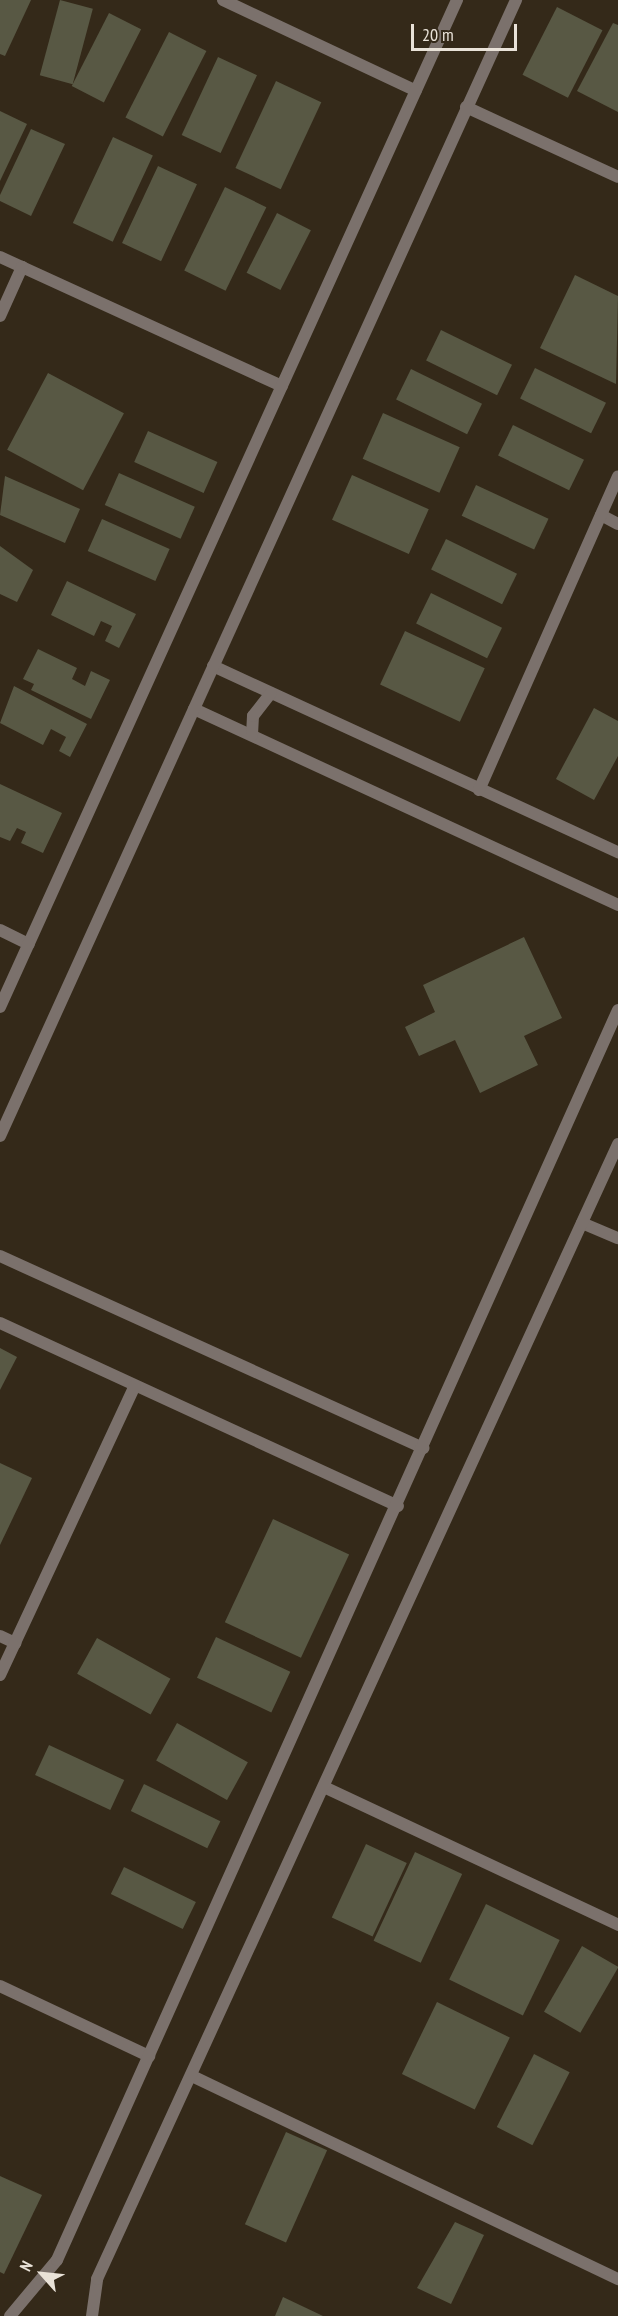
<!DOCTYPE html>
<html>
<head>
<meta charset="utf-8">
<style>
	body { margin:0 }
	#map { position:relative; width:618px; height:2316px; overflow:hidden; background:#342919; font-family:"PT Sans Narrow",sans-serif }
	div>[style] { position:absolute }
	.building>* { inset:0; background:#585844; transform-origin:0 0 }
	.street>* { height:12px; margin:-6px; padding:0 6px; transform-origin:6px; border-radius:6px; background:#7b716c }
	span { translate:-50% -50%; white-space:nowrap; text-align:center; line-height:1.15; -webkit-text-stroke:5px #342919; paint-order:stroke }
	.north { position:absolute; left:12px; top:2244px; width:60px; height:60px; -webkit-text-stroke:4px #342919; paint-order:stroke; rotate:297deg; font-size:16px; font-weight:700; line-height:24px; text-align:center; color:#e9e2d8 }
	.north::after { content:''; display:block; margin:auto; width:21px; height:27px; background:#e9e2d8; clip-path:polygon(50% 0,100% 100%,50% 72%,0 100%) }
	.scale { position:absolute; left:411px; top:24px; width:106px; height:27px; box-sizing:border-box; border:3px solid #e9e2d8; border-top:0; padding-left:8px; font-size:18px; line-height:21px; white-space:nowrap; color:#e9e2d8; -webkit-text-stroke:4px #342919; paint-order:stroke }
</style>
</head>
<body>
<div id="map">
	<div class="building">
		<i style="clip-path:polygon(0 0,31px 0,5px 56px,0 54px)"></i>
		<i style="left:60px;top:0;width:34px;height:78px;rotate:15deg"></i>
		<i style="left:557px;top:7px;width:51px;height:76px;rotate:27deg"></i>
		<i style="left:109px;top:13px;width:36px;height:82px;rotate:27deg"></i>
		<i style="clip-path:polygon(613px 23px,618px 25px,618px 112px,577px 91px)"></i>
		<i style="left:169px;top:32px;width:42px;height:96px;rotate:27deg"></i>
		<i style="left:218px;top:57px;width:43px;height:86px;rotate:25deg"></i>
		<i style="left:276px;top:81px;width:50px;height:96px;rotate:25deg"></i>
		<i style="clip-path:polygon(0 111px,27px 124px,0 181px)"></i>
		<i style="clip-path:polygon(31px 129px,65px 144px,31px 216px,0 201px,0 195px)"></i>
		<i style="left:113px;top:137px;width:44px;height:95px;rotate:25deg"></i>
		<i style="left:158px;top:166px;width:43px;height:85px;rotate:25deg"></i>
		<i style="left:225px;top:187px;width:46px;height:93px;rotate:26deg"></i>
		<i style="left:277px;top:213px;width:38px;height:67px;rotate:27deg"></i>
		<i style="clip-path:polygon(575px 275px,618px 296px,616px 384px,540px 348px)"></i>
		<i style="left:441px;top:330px;width:79px;height:34px;rotate:26deg"></i>
		<i style="left:535px;top:368px;width:79px;height:34px;rotate:26deg"></i>
		<i style="left:411px;top:369px;width:79px;height:34px;rotate:26deg"></i>
		<i style="left:48px;top:373px;width:86px;height:87px;rotate:28deg"></i>
		<i style="left:383px;top:413px;width:84px;height:50px;rotate:24deg"></i>
		<i style="left:513px;top:425px;width:79px;height:34px;rotate:26deg"></i>
		<i style="left:148px;top:431px;width:76px;height:34px;rotate:24deg"></i>
		<i style="left:119px;top:473px;width:83px;height:35px;rotate:24deg"></i>
		<i style="left:352px;top:475px;width:84px;height:49px;rotate:24deg"></i>
		<i style="clip-path:polygon(5px 476px,80px 509px,65px 543px,0 515px)"></i>
		<i style="left:476px;top:485px;width:80px;height:34px;rotate:25deg"></i>
		<i style="left:102px;top:519px;width:74px;height:35px;rotate:24deg"></i>
		<i style="left:446px;top:539px;width:79px;height:34px;rotate:26deg"></i>
		<i style="clip-path:polygon(0 546px,33px 570px,17px 602px,0 594px)"></i>
		<i style="clip-path:polygon(67px 581px,136px 614px,119px 648px,105px 641px,112px 626px,101px 621px,94px 636px,51px 615px)"></i>
		<i style="left:431px;top:593px;width:79px;height:34px;rotate:26deg"></i>
		<i style="left:405px;top:631px;width:88px;height:59px;rotate:25deg"></i>
		<i style="clip-path:polygon(38px 649px,77px 668px,72px 679px,85px 686px,91px 671px,110px 680px,91px 719px,31px 690px,34px 684px,23px 679px)"></i>
		<i style="clip-path:polygon(14px 686px,87px 724px,70px 757px,59px 751px,66px 737px,51px 729px,43px 745px,0 723px)"></i>
		<i style="clip-path:polygon(594px 708px,618px 721px,618px 756px,594px 800px,556px 779px)"></i>
		<i style="clip-path:polygon(0 784px,62px 813px,43px 853px,21px 843px,26px 832px,17px 828px,10px 841px,0 837px)"></i>
		<i style="clip-path:polygon(524px 937px,562px 1018px,524px 1036px,538px 1065px,480px 1093px,455px 1040px,419px 1056px,405px 1027px,435px 1012px,423px 985px)"></i>
		<i style="clip-path:polygon(0 1348px,17px 1357px,0 1390px)"></i>
		<i style="clip-path:polygon(0 1463px,32px 1478px,0 1545px)"></i>
		<i style="left:273px;top:1519px;width:84px;height:114px;rotate:25deg"></i>
		<i style="left:216px;top:1637px;width:82px;height:45px;rotate:25deg"></i>
		<i style="left:97px;top:1638px;width:84px;height:41px;rotate:29deg"></i>
		<i style="left:177px;top:1723px;width:81px;height:43px;rotate:29deg"></i>
		<i style="left:49px;top:1745px;width:83px;height:33px;rotate:25deg"></i>
		<i style="left:144px;top:1784px;width:85px;height:30px;rotate:26deg"></i>
		<i style="left:366px;top:1844px;width:45px;height:81px;rotate:25deg"></i>
		<i style="left:415px;top:1852px;width:52px;height:98px;rotate:25deg"></i>
		<i style="left:124px;top:1867px;width:80px;height:30px;rotate:26deg"></i>
		<i style="left:486px;top:1904px;width:82px;height:84px;rotate:26deg"></i>
		<i style="left:582px;top:1946px;width:42px;height:76px;rotate:30deg"></i>
		<i style="left:437px;top:2002px;width:81px;height:80px;rotate:26deg"></i>
		<i style="left:534px;top:2054px;width:40px;height:82px;rotate:27deg"></i>
		<i style="left:286px;top:2132px;width:45px;height:101px;rotate:24deg"></i>
		<i style="clip-path:polygon(0 2176px,42px 2195px,4px 2274px,0 2272px)"></i>
		<i style="clip-path:polygon(455px 2222px,484px 2235px,451px 2304px,417px 2288px)"></i>
		<i style="clip-path:polygon(283px 2297px,323px 2316px,275px 2316px)"></i>
	</div>
	<div class="street">
		<i style="left:223px;top:0;width:213px;rotate:25.2deg"></i>
		<i style="left:466px;top:107px;width:167px;rotate:24.7deg"></i>
		<i style="left:0;top:257px;width:310px;rotate:24.6deg"></i>
		<i style="left:0;top:316px;width:54px;rotate:-65.8deg"></i>
		<i style="left:601px;top:515px;width:19px;rotate:28deg"></i>
		<i style="left:213px;top:666px;width:446px;rotate:24.7deg"></i>
		<i style="left:194px;top:709px;width:467px;rotate:24.8deg"></i>
		<i style="left:252px;top:735px;width:19px;rotate:-87deg"></i>
		<i style="left:253px;top:716px;width:29px;rotate:-52deg"></i>
		<i style="left:479px;top:790px;width:343px;rotate:-66.1deg"></i>
		<i style="left:0;top:930px;width:32px;rotate:26deg"></i>
		<i style="left:0;top:1007px;width:1106px;rotate:-65.59deg"></i>
		<i style="left:0;top:1136px;width:1248px;rotate:-65.57deg"></i>
		<i style="left:582px;top:1223px;width:39px;rotate:23deg"></i>
		<i style="left:0;top:1256px;width:465px;rotate:24.4deg"></i>
		<i style="left:0;top:1323px;width:438px;rotate:24.7deg"></i>
		<i style="left:0;top:1636px;width:17px;rotate:25deg"></i>
		<i style="left:0;top:1675px;width:319px;rotate:-65deg"></i>
		<i style="left:324px;top:1787px;width:325px;rotate:25.1deg"></i>
		<i style="left:0;top:1986px;width:165px;rotate:25.2deg"></i>
		<i style="left:192px;top:2076px;width:472px;rotate:25.5deg"></i>
		<i style="left:10px;top:2316px;width:73px;rotate:-50deg"></i>
		<i style="left:57px;top:2260px;width:1370px;rotate:-65.83deg"></i>
		<i style="left:92px;top:2316px;width:37px;rotate:-82deg"></i>
		<i style="left:97px;top:2279px;width:1249px;rotate:-65.34deg"></i>
	</div>
	<div class="north">N</div>
	<div class="scale">20 m</div>
</div>
</body>
</html>
